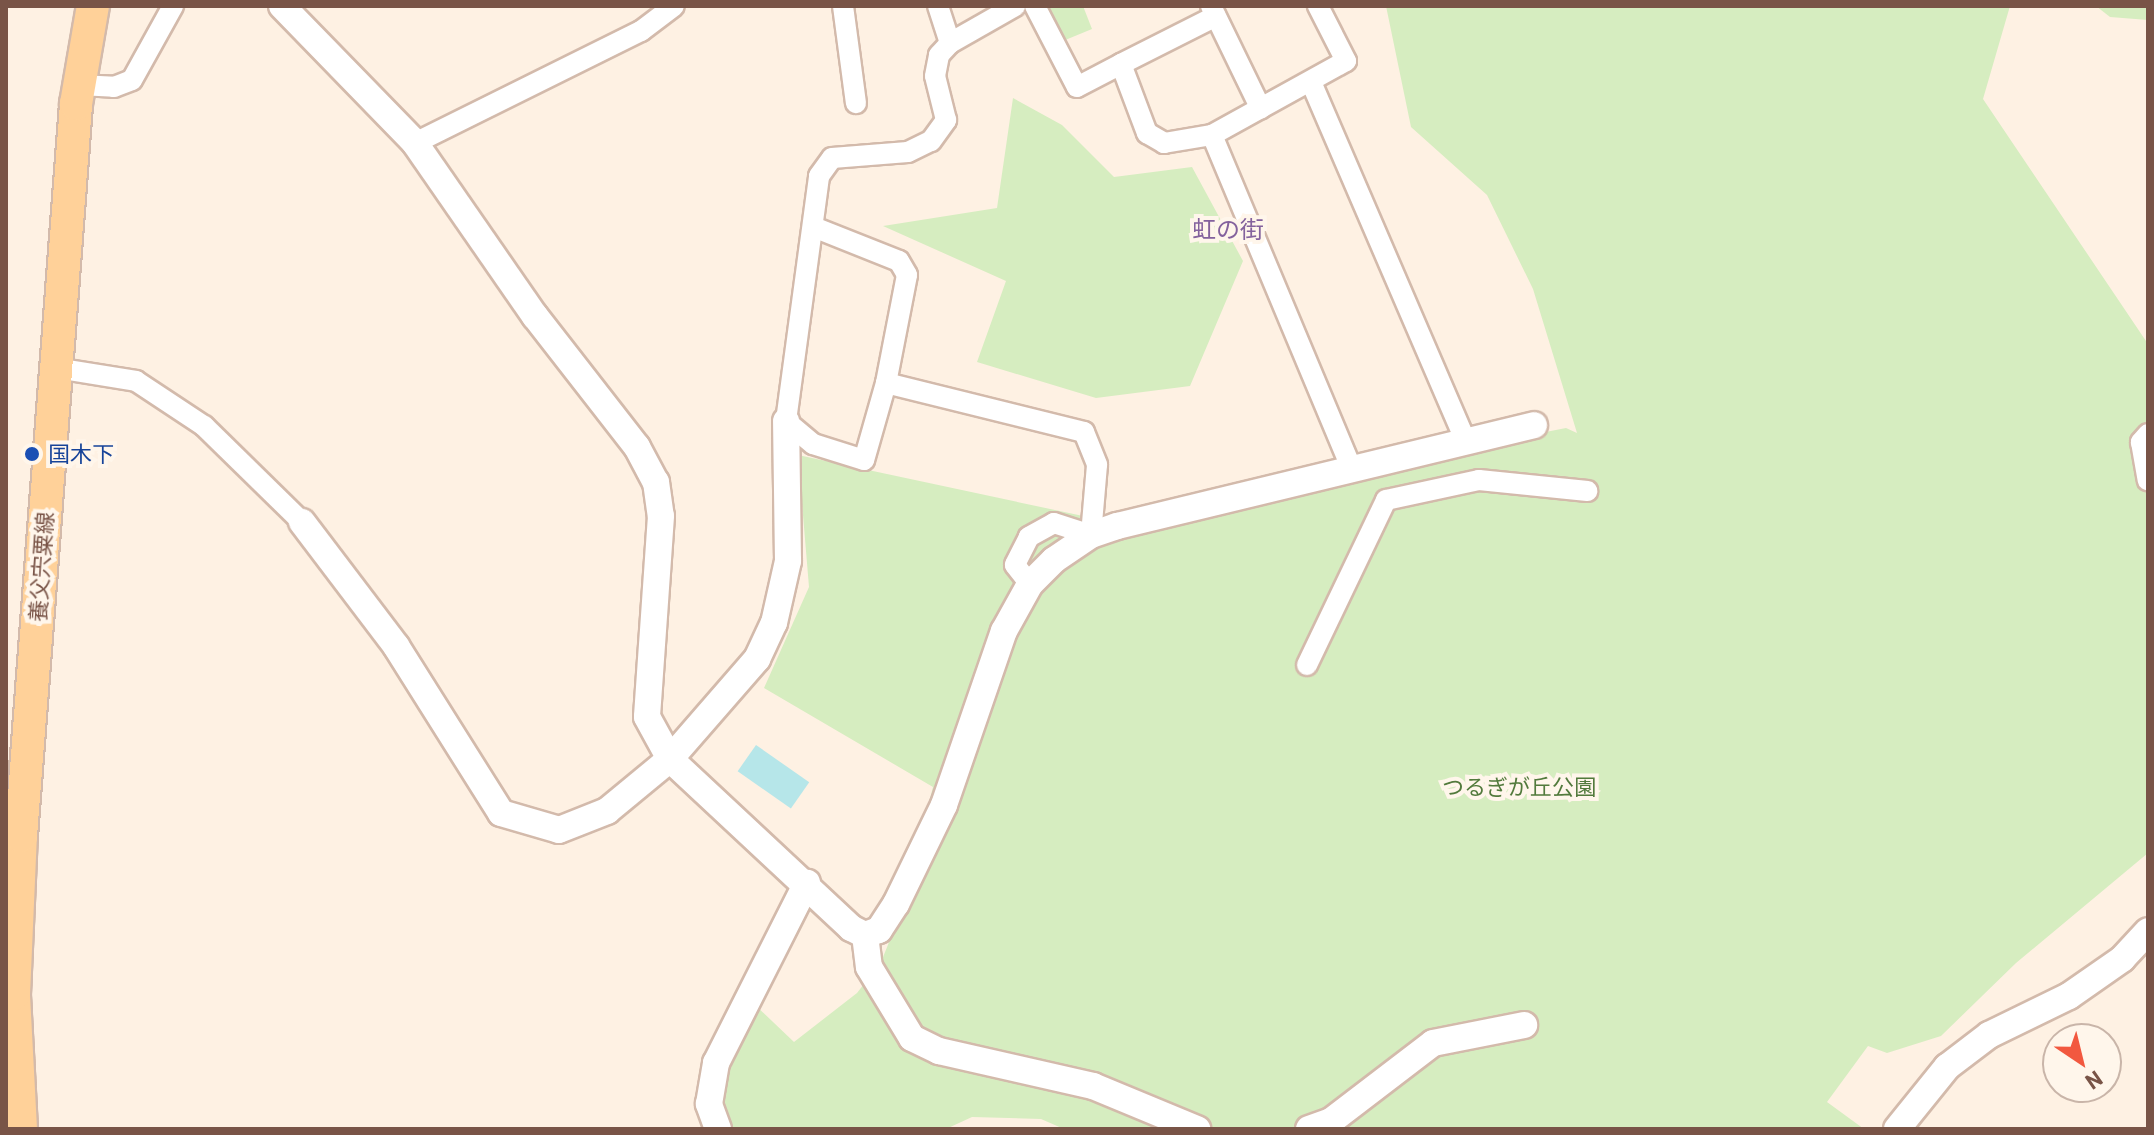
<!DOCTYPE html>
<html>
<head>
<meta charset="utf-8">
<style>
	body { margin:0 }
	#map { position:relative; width:2154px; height:1135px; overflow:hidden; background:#fef1e3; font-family:Barlow,"Noto Sans JP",sans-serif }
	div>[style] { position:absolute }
	.green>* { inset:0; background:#d6edc0 }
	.water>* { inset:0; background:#b6e6e9; transform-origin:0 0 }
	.roads { filter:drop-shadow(2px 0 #d3baab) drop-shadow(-2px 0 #d3baab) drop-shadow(0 2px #d3baab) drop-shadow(0 -2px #d3baab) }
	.minor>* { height:20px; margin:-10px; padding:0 10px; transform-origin:10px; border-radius:10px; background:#fff }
	.tertiary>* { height:26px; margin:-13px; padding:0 13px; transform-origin:13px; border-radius:13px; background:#fff }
	.primary>* { height:32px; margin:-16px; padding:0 16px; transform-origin:16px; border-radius:16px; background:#ffd199 }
	.dots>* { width:22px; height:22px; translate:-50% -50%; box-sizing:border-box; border:4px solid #fff6eb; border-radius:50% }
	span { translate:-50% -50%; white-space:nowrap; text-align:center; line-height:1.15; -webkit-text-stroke:8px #fff6eb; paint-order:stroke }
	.transit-label { font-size:22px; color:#164399 }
	.left { translate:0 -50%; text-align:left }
	.street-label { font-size:22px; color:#795447 }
	.park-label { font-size:22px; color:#527a3c }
	.neighbourhood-label { font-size:24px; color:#84629d }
	.frame { position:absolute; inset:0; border:8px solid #795447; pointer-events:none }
	.north { position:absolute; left:2042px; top:1023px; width:80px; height:80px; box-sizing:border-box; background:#fff6eb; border:2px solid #c9b5a9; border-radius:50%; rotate:145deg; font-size:22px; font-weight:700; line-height:32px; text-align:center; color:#795447 }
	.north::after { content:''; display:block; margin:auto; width:28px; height:36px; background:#f2583f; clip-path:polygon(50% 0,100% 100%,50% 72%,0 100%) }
</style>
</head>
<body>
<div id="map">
	<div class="green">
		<i style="clip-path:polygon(1043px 6px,1083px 6px,1092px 29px,1058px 43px)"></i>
		<i style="clip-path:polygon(1386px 6px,2010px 6px,1983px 99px,2148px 344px,2148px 853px,2016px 963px,1941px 1036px,1887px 1053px,1868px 1046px,1827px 1102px,1864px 1129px,1064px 1129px,1041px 1119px,972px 1117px,946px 1129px,731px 1129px,721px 1104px,723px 1064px,751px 1001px,794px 1042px,857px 993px,881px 962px,900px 915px,933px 787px,764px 688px,809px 587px,798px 455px,1083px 516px,1121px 516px,1566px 428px,1577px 433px,1533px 289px,1487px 195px,1411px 127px)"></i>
		<i style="clip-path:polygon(2096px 6px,2148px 6px,2148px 20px,2110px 17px)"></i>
		<i style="clip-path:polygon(1013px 98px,1062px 125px,1114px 177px,1192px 167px,1243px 261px,1190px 386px,1096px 398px,977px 362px,1006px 281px,883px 226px,997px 208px)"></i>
	</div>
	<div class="water">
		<i style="left:756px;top:745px;width:65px;height:32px;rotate:35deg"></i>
	</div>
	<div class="roads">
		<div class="minor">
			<i style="left:843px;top:6px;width:98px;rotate:82.4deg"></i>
			<i style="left:938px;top:6px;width:39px;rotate:72deg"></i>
			<i style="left:1035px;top:6px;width:91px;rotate:62.6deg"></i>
			<i style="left:1077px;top:87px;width:50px;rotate:-27.6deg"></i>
			<i style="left:1121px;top:64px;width:74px;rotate:69.4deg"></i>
			<i style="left:1147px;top:133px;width:20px;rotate:30deg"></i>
			<i style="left:1164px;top:143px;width:49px;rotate:-9.5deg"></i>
			<i style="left:1212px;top:135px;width:153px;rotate:-28.9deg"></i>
			<i style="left:1346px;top:61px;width:62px;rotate:-117deg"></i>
			<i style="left:1211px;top:6px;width:114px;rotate:64.1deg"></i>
			<i style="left:1121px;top:64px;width:106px;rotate:-26.8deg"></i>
			<i style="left:1311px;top:82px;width:392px;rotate:66.7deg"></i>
			<i style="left:79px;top:85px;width:35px;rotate:3deg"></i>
			<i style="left:114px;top:87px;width:19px;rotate:-21deg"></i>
			<i style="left:132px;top:80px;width:85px;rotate:-61deg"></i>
			<i style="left:1212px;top:135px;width:362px;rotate:67.3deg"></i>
			<i style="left:415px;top:143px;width:252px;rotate:-26.4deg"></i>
			<i style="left:641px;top:31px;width:41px;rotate:-37.1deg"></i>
			<i style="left:816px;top:228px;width:89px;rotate:21.7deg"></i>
			<i style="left:899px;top:261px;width:16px;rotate:60deg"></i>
			<i style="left:907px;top:275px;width:110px;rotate:101deg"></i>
			<i style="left:886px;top:383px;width:80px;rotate:105.9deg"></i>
			<i style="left:864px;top:460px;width:53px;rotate:-162.6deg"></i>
			<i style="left:813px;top:444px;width:35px;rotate:-140deg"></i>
			<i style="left:786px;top:421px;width:247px;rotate:-82.3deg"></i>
			<i style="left:819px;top:176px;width:22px;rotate:-54deg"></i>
			<i style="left:832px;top:158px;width:76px;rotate:-4.5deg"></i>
			<i style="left:908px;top:152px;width:25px;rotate:-26deg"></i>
			<i style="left:931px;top:141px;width:26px;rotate:-54deg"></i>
			<i style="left:946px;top:120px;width:45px;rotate:-104deg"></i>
			<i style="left:935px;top:76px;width:21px;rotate:-79deg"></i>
			<i style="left:939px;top:55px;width:16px;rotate:-47deg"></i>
			<i style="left:950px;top:43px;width:75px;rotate:-29.6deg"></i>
			<i style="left:56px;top:368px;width:81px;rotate:9.2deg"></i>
			<i style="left:136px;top:381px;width:82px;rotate:33.5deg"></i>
			<i style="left:204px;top:426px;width:137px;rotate:44.4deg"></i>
			<i style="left:886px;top:383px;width:204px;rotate:13.9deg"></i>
			<i style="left:1084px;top:432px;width:35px;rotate:68deg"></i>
			<i style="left:1097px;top:465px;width:70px;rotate:94.9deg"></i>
			<i style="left:1091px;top:535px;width:39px;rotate:-162deg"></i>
			<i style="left:1054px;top:523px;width:29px;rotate:151deg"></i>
			<i style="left:1029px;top:537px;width:31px;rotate:117deg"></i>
			<i style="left:1015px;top:565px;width:24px;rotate:52deg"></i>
			<i style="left:2148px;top:434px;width:11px;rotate:131deg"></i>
			<i style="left:2141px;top:442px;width:39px;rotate:80deg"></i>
			<i style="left:1307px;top:665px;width:183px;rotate:-64.4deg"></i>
			<i style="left:1386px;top:500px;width:95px;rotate:-12.1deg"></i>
			<i style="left:1479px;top:480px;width:109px;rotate:5.8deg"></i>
		</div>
		<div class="tertiary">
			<i style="left:282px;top:6px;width:191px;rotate:45.8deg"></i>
			<i style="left:415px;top:143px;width:211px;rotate:55.3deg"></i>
			<i style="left:535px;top:316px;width:166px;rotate:52.1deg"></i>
			<i style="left:637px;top:447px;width:40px;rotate:62deg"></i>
			<i style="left:656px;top:482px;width:34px;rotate:82deg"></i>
			<i style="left:661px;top:516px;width:201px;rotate:94deg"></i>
			<i style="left:647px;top:717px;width:48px;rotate:61.3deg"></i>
			<i style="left:670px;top:759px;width:248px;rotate:43deg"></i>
			<i style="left:851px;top:928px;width:16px;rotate:27deg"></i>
			<i style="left:865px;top:935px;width:15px;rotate:-20deg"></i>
			<i style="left:879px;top:930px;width:31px;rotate:-57deg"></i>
			<i style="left:896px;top:904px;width:110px;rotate:-64.1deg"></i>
			<i style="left:944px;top:805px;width:184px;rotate:-71deg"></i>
			<i style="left:1004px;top:631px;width:54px;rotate:-61deg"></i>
			<i style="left:1030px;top:584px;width:34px;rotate:-45deg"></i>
			<i style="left:1054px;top:560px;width:45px;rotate:-34deg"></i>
			<i style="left:1091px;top:535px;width:28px;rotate:-19deg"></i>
			<i style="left:1117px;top:526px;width:429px;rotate:-13.6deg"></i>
			<i style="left:302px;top:522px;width:156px;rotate:52.8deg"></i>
			<i style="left:396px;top:646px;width:197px;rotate:57.8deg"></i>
			<i style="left:501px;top:813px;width:60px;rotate:16.3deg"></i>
			<i style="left:559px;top:830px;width:52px;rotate:-21.6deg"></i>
			<i style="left:607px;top:811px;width:82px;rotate:-39.5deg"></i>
			<i style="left:670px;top:759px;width:133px;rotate:-49deg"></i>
			<i style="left:757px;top:659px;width:40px;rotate:-65deg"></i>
			<i style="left:774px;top:623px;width:64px;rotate:-77.3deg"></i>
			<i style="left:788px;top:561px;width:140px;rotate:-90.8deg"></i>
			<i style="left:865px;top:935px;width:32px;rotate:83deg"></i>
			<i style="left:869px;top:967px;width:83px;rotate:58.8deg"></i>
			<i style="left:912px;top:1038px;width:30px;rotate:26deg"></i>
			<i style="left:939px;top:1051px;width:158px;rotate:12.8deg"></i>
			<i style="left:1093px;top:1086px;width:113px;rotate:22.5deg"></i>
			<i style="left:718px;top:1129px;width:27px;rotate:-110deg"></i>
			<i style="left:709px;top:1104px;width:42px;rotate:-80.3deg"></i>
			<i style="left:716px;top:1063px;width:202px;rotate:-63.2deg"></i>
			<i style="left:1309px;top:1129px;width:23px;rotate:-20deg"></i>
			<i style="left:1331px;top:1121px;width:128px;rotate:-37.4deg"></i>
			<i style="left:1433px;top:1043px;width:93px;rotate:-11.2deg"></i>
			<i style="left:1897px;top:1129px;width:80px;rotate:-51.1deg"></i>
			<i style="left:1947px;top:1067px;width:53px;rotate:-37.3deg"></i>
			<i style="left:1989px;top:1035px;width:89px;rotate:-26deg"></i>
			<i style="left:2069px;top:996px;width:65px;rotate:-34.9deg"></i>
			<i style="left:2122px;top:959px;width:38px;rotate:-47deg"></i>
		</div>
		<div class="primary">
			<i style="left:21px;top:1129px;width:135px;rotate:-93deg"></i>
			<i style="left:14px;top:994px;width:158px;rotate:-87.5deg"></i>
			<i style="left:21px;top:836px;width:734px;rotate:-85.7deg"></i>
			<i style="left:76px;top:104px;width:99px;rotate:-80.2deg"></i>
		</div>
	</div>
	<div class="dots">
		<i style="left:32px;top:454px;background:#1a4fb4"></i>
	</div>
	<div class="transit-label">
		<span class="left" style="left:48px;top:454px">国木下</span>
	</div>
	<div class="street-label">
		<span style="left:41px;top:567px;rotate:-86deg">養父宍粟線</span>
	</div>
	<div class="park-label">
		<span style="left:1519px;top:787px">つるぎが丘公園</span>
	</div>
	<div class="neighbourhood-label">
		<span style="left:1228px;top:229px">虹の街</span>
	</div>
	<div class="frame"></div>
	<div class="north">N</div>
</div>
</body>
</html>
